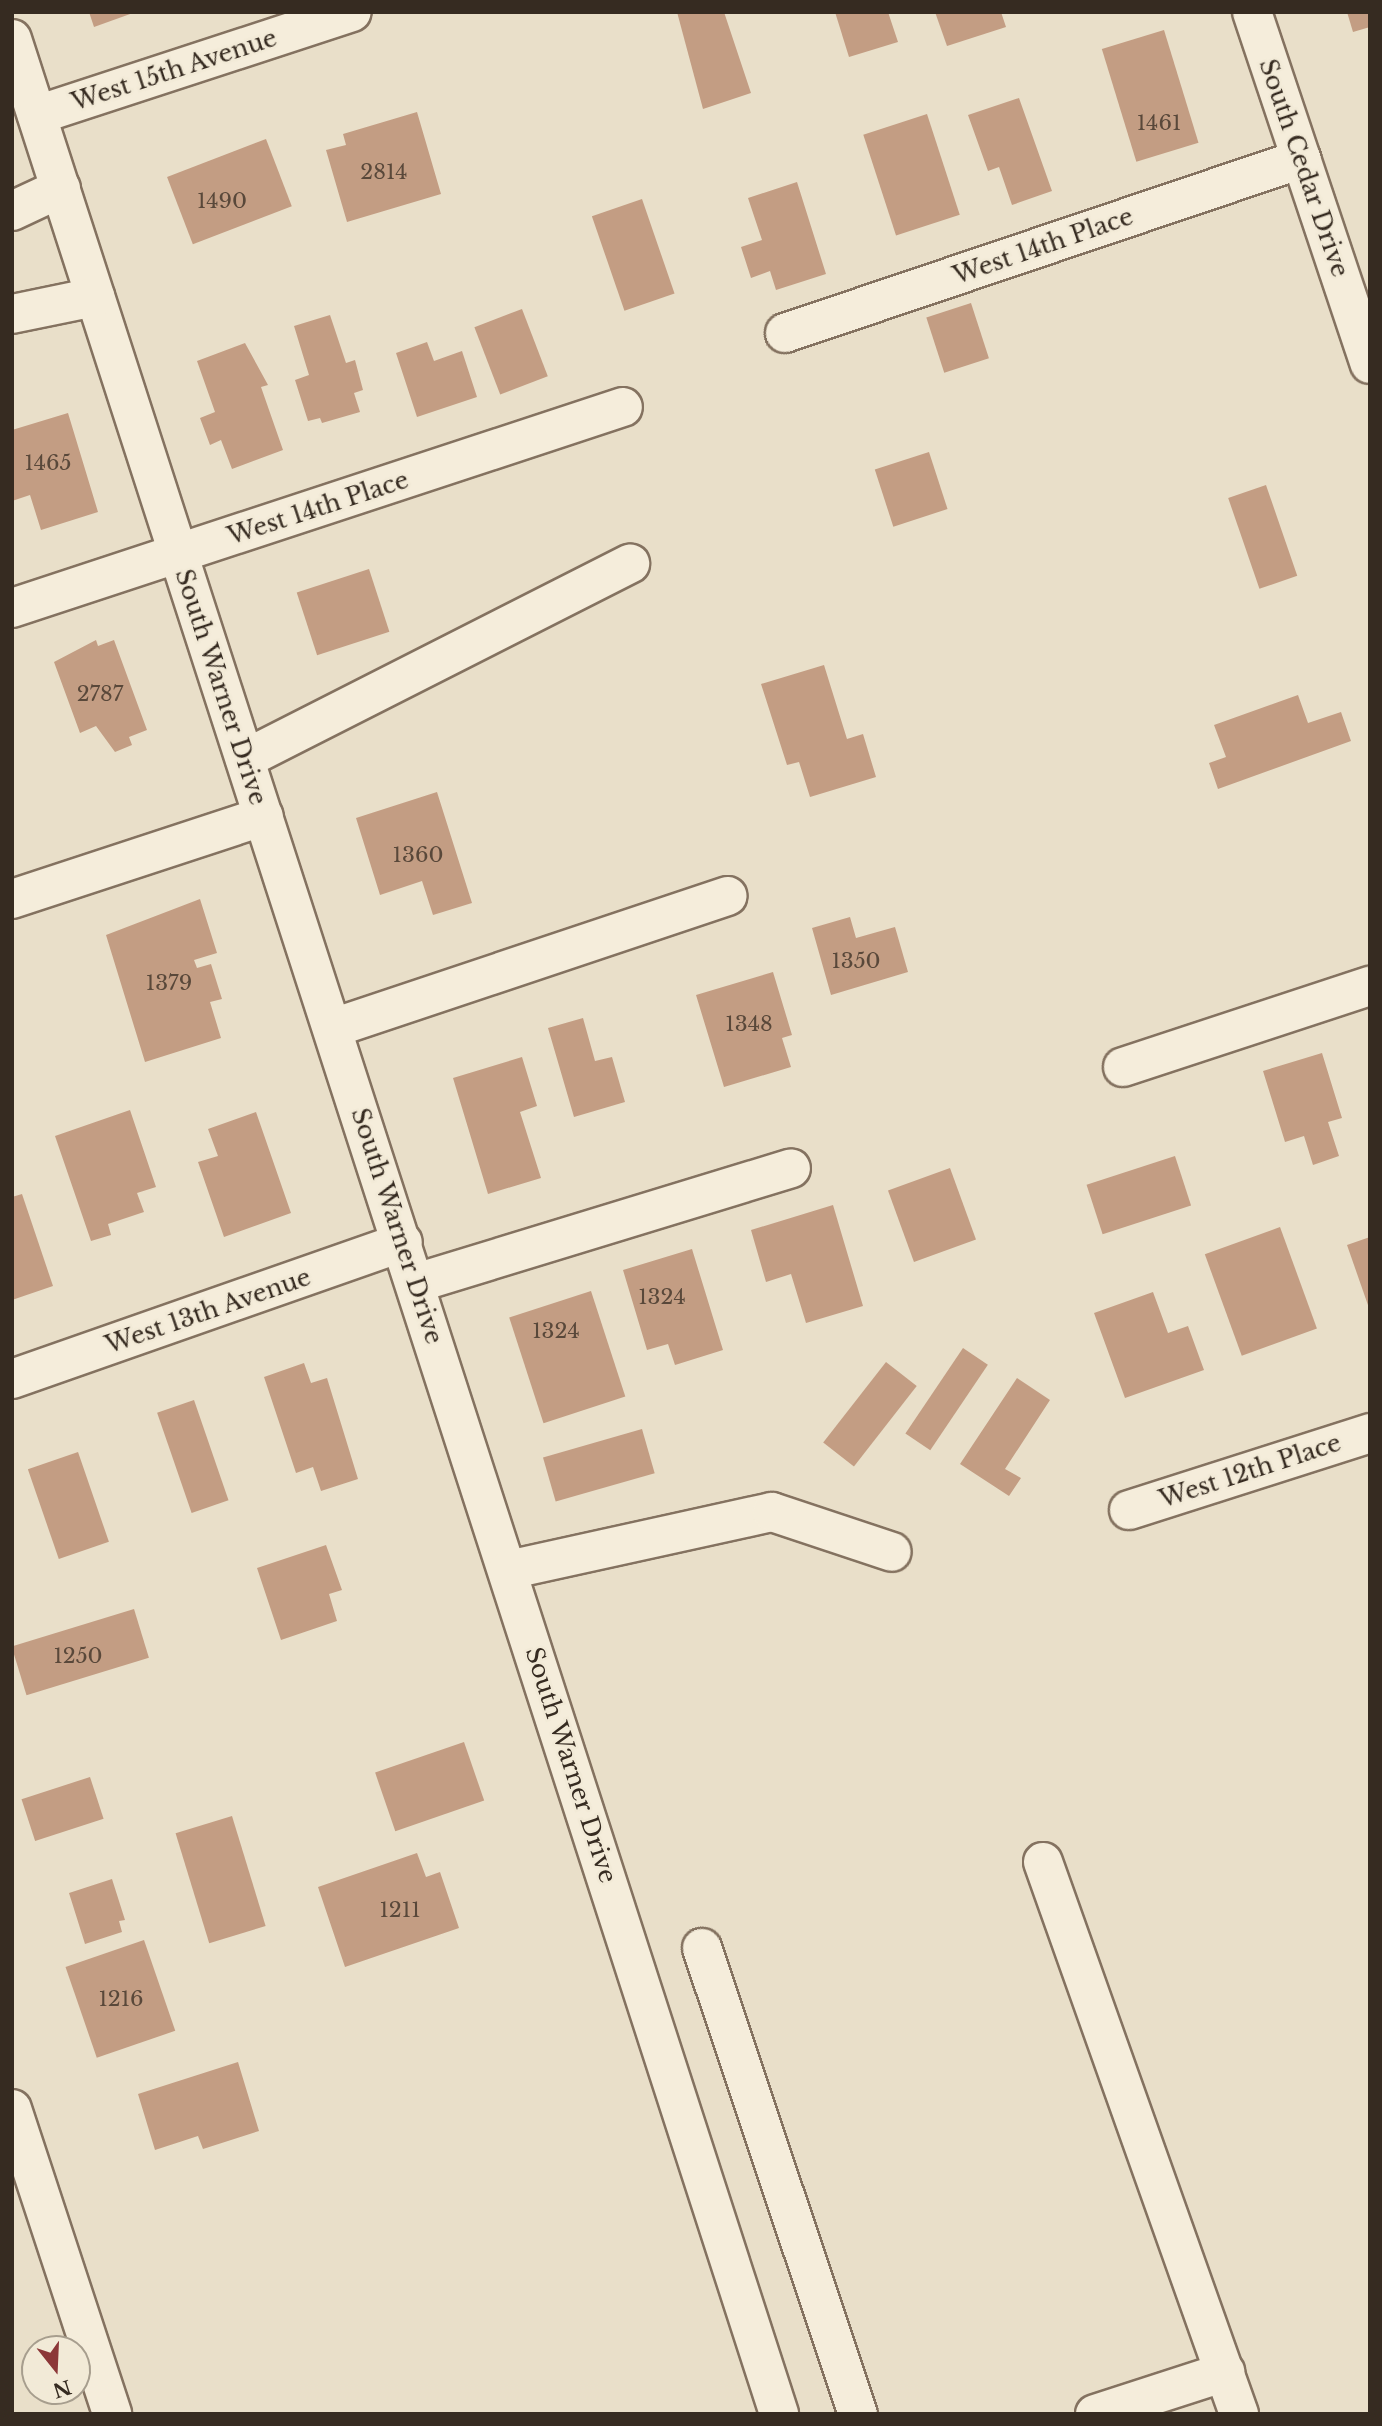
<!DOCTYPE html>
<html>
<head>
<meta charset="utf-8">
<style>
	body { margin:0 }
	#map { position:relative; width:1382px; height:2426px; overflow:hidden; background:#e9dfc9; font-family:"Libre Baskerville",serif }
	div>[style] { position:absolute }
	.building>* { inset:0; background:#c39d83; transform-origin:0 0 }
	.roads { filter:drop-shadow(2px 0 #847260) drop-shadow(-2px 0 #847260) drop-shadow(0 2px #847260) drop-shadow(0 -2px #847260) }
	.minor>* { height:38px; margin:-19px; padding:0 19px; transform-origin:19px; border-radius:19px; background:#f5eddb }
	span { translate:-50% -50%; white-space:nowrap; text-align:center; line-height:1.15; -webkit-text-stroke:5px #f2ead7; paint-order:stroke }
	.number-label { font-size:21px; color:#59483a }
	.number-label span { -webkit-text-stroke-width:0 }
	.street-label { font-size:24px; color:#362b21 }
	.frame { position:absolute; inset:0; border:14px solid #362b21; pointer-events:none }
	.north { position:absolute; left:21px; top:2335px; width:70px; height:70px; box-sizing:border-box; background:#f2ead7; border:2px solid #a79e8e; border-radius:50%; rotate:162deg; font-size:19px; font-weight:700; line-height:28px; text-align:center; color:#362b21 }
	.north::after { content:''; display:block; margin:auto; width:24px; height:32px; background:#8c3738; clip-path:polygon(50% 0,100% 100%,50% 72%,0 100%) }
</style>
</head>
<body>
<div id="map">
	<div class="building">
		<i style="clip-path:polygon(89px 12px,133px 12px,133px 13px,94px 27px)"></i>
		<i style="clip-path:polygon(677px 12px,724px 12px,751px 93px,703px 109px)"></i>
		<i style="clip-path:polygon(835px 12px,888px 12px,898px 42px,849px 57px)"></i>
		<i style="clip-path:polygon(935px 12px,1001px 12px,1006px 27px,947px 46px)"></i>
		<i style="clip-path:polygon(1347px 12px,1370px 12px,1370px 27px,1353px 32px)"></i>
		<i style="left:1164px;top:30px;width:118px;height:65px;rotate:73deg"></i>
		<i style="clip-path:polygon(1019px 98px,1052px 191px,1012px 205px,999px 167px,988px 171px,968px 115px)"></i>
		<i style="clip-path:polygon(417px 112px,441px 194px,347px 222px,326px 150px,346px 145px,343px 134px)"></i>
		<i style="left:927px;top:114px;width:106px;height:67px;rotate:72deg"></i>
		<i style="left:266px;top:139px;width:72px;height:106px;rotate:69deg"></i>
		<i style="clip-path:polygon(797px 182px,826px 274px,776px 290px,770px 271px,751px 278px,741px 247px,762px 240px,748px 198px)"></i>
		<i style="left:642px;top:199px;width:100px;height:53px;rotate:71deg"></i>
		<i style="left:971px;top:303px;width:58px;height:47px;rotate:72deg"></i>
		<i style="left:522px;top:309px;width:72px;height:51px;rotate:69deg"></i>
		<i style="clip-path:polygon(330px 315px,346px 363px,355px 360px,363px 390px,354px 393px,360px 412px,322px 423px,320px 418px,308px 421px,295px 380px,309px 375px,294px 326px)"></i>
		<i style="clip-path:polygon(427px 342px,434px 361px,462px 351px,477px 397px,417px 417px,396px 353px)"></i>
		<i style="clip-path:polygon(245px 343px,268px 385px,261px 387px,283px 450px,232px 469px,221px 440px,210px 445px,200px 418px,215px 412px,197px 361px)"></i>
		<i style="clip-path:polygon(68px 413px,98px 512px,41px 530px,30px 495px,12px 501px,12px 430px)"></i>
		<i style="left:929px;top:452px;width:60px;height:57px;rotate:72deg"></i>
		<i style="left:1266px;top:485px;width:96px;height:40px;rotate:71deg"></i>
		<i style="left:369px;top:569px;width:66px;height:76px;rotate:72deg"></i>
		<i style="clip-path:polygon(96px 640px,98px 646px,114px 640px,147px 730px,129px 737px,132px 745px,115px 752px,96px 726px,80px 733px,54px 662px)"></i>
		<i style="clip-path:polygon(824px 665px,847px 739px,863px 734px,876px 777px,810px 797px,799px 762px,787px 765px,761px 684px)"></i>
		<i style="clip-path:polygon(1298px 695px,1308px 723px,1341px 712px,1351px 741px,1218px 789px,1209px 763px,1226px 757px,1214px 725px)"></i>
		<i style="clip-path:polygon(437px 792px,472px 903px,433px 915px,422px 881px,380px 895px,356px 818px)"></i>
		<i style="clip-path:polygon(200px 899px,217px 953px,194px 960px,197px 968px,211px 964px,222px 999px,210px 1002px,221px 1038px,145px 1062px,106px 935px)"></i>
		<i style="clip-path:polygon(850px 917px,856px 938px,895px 927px,908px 972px,831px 995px,812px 928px)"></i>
		<i style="clip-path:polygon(773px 972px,792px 1035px,782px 1038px,791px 1067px,724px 1087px,696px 995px)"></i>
		<i style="clip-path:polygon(583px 1018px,595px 1061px,612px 1057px,625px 1102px,574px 1117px,548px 1028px)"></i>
		<i style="clip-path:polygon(1322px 1053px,1342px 1118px,1328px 1122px,1339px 1156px,1313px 1165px,1304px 1136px,1285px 1142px,1263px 1071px)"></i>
		<i style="clip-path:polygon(522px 1057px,537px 1106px,520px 1112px,541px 1178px,488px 1194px,453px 1078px)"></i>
		<i style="clip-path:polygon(130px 1110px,156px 1187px,137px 1193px,144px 1212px,108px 1224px,111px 1235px,91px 1241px,55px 1136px)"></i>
		<i style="clip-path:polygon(256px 1112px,291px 1213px,224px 1237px,198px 1162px,218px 1156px,208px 1129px)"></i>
		<i style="left:1175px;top:1156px;width:52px;height:93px;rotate:72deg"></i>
		<i style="left:950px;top:1168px;width:76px;height:66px;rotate:70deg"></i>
		<i style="clip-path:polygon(22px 1194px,53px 1286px,12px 1300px,12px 1197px)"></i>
		<i style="clip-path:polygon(833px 1205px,863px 1306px,806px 1323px,791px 1274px,766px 1282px,751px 1230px)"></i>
		<i style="left:1280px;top:1227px;width:108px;height:80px;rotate:70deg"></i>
		<i style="clip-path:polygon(1370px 1237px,1370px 1308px,1369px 1308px,1347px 1245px)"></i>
		<i style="clip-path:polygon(692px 1249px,723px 1350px,675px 1365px,668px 1344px,647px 1350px,623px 1270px)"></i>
		<i style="left:591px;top:1291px;width:111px;height:86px;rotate:72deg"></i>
		<i style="clip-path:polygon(1153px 1292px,1168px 1333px,1188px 1326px,1204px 1370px,1125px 1398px,1094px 1313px)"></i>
		<i style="left:963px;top:1348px;width:30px;height:103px;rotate:34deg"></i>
		<i style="left:886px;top:1362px;width:39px;height:102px;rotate:38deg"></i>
		<i style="clip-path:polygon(304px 1363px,311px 1383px,327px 1378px,358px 1479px,321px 1491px,313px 1467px,296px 1473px,264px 1377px)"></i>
		<i style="clip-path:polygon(1017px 1378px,1050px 1400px,1005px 1469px,1021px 1478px,1009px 1496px,960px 1464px)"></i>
		<i style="left:194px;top:1400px;width:106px;height:39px;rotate:71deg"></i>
		<i style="left:642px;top:1429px;width:46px;height:103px;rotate:74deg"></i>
		<i style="left:78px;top:1452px;width:95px;height:53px;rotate:71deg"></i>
		<i style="clip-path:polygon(326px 1545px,342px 1590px,329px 1594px,337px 1621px,281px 1640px,257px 1568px)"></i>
		<i style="left:134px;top:1609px;width:51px;height:128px;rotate:73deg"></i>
		<i style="left:464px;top:1742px;width:62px;height:94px;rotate:71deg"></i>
		<i style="left:90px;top:1777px;width:44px;height:72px;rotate:72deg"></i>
		<i style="left:232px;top:1816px;width:115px;height:59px;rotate:73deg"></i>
		<i style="clip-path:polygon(417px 1853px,426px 1877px,440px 1872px,459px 1928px,345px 1967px,318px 1887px)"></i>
		<i style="clip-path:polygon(112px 1879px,125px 1920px,119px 1921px,122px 1932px,85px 1944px,69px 1893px)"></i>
		<i style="left:144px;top:1940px;width:96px;height:83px;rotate:71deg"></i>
		<i style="clip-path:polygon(238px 2062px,259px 2131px,203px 2149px,198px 2136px,155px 2150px,138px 2094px)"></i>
	</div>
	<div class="roads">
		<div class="minor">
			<i style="left:1252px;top:12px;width:371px;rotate:71.5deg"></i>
			<i style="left:12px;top:39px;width:2496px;rotate:72.1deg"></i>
			<i style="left:37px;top:115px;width:331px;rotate:-18.1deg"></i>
			<i style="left:12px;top:211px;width:54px;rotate:-25.1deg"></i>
			<i style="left:12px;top:314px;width:85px;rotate:-11.6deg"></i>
			<i style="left:785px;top:333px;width:545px;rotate:-18.63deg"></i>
			<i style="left:12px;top:608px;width:643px;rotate:-18.21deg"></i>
			<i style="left:245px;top:759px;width:432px;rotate:-26.9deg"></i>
			<i style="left:12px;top:899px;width:265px;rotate:-18.2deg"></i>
			<i style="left:333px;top:1028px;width:416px;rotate:-18.5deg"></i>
			<i style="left:1123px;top:1067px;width:260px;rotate:-18.2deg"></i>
			<i style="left:416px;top:1283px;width:392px;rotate:-17deg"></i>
			<i style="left:12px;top:1379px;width:414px;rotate:-19.3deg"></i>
			<i style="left:1129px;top:1510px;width:253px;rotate:-17.7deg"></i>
			<i style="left:508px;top:1570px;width:270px;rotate:-12.4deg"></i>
			<i style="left:772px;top:1512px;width:126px;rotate:18.4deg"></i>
			<i style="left:1043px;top:1862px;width:586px;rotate:70.45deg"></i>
			<i style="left:702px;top:1948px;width:491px;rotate:71.5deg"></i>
			<i style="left:12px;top:2109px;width:321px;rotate:71.8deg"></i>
			<i style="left:1095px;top:2414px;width:137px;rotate:-17.9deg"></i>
		</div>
	</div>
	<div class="number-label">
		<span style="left:1159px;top:123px">1461</span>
		<span style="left:384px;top:172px">2814</span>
		<span style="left:222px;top:201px">1490</span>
		<span style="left:48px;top:463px">1465</span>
		<span style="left:100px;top:694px">2787</span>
		<span style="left:418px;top:855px">1360</span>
		<span style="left:856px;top:961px">1350</span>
		<span style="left:169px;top:983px">1379</span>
		<span style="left:749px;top:1024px">1348</span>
		<span style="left:662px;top:1297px">1324</span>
		<span style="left:556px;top:1331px">1324</span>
		<span style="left:78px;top:1656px">1250</span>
		<span style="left:400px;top:1910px">1211</span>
		<span style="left:121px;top:1999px">1216</span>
	</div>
	<div class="street-label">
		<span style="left:174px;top:70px;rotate:-18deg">West 15th Avenue</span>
		<span style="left:1304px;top:168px;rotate:71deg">South Cedar Drive</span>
		<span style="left:1043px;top:246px;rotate:-19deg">West 14th Place</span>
		<span style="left:318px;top:508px;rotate:-18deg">West 14th Place</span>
		<span style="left:221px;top:687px;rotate:72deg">South Warner Drive</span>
		<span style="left:397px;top:1226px;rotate:72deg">South Warner Drive</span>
		<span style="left:208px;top:1311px;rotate:-19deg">West 13th Avenue</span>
		<span style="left:1250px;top:1471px;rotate:-18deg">West 12th Place</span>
		<span style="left:571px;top:1765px;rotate:72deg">South Warner Drive</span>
	</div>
	<div class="frame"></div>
	<div class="north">N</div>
</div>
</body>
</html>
